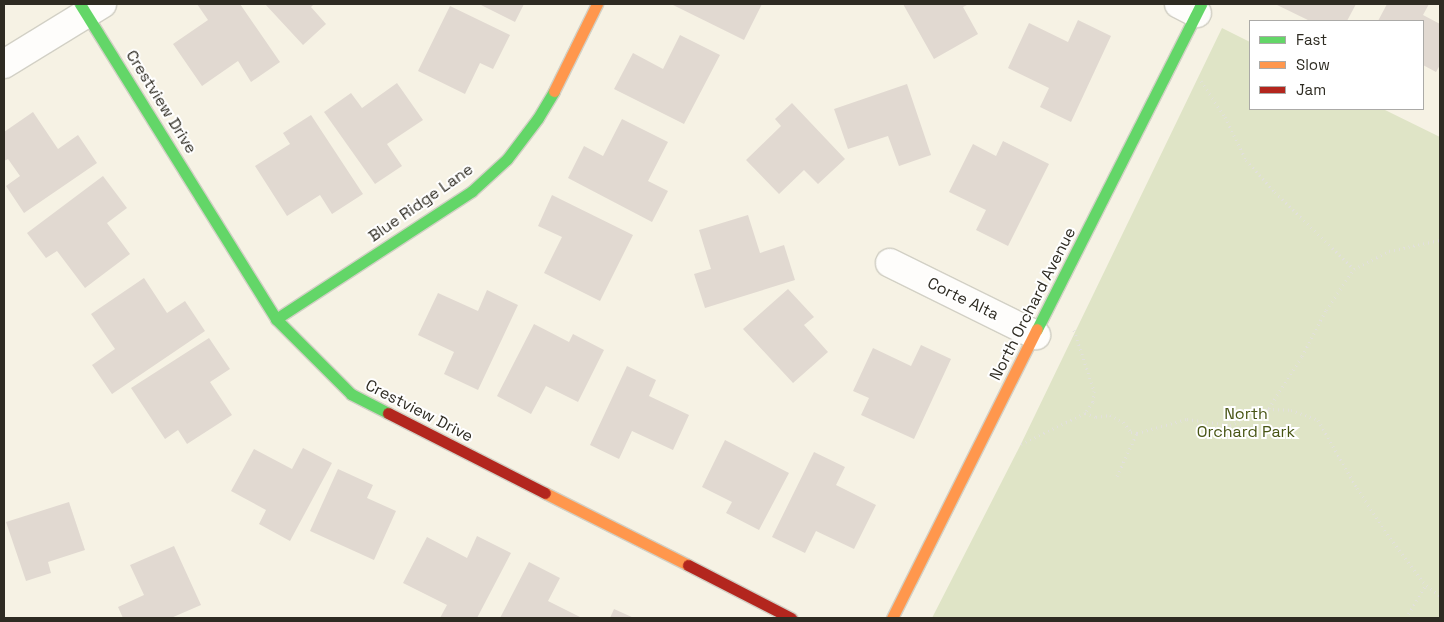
<!DOCTYPE html>
<html>
<head>
<meta charset="utf-8">
<style>
	body { margin:0 }
	#map { position:relative; width:1444px; height:622px; overflow:hidden; background:#f6f2e4; font-family:"Space Grotesk",sans-serif }
	div>[style] { position:absolute }
	.green>* { inset:0; background:#dfe4c6 }
	.building>* { inset:0; background:#e1d9d1 }
	.path>* { height:3px; margin-top:-1.5px; transform-origin:0; background:repeating-linear-gradient(90deg,#e2e0dc 0 1px,transparent 0 5px) }
	.roads { filter:drop-shadow(1px 0 #d2d0c5) drop-shadow(-1px 0 #d2d0c5) drop-shadow(0 1px #d2d0c5) drop-shadow(0 -1px #d2d0c5) }
	.street>* { height:28px; margin:-14px; padding:0 14px; transform-origin:14px; border-radius:14px; background:#fefdfb }
	.fast>* { height:11px; margin:-5.5px; padding:0 5.5px; transform-origin:5.5px; border-radius:5.5px; background:#63d668 }
	.slow>* { height:11px; margin:-5.5px; padding:0 5.5px; transform-origin:5.5px; border-radius:5.5px; background:#ff974d }
	.jam>* { height:11px; margin:-5.5px; padding:0 5.5px; transform-origin:5.5px; border-radius:5.5px; background:#b3261e }
	span { translate:-50% -50%; white-space:nowrap; text-align:center; line-height:1.15; -webkit-text-stroke:4px #fff; paint-order:stroke }
	.street-label { font-size:16px; color:#2e2b22 }
	.park-label { font-size:16px; color:#475413 }
	.frame { position:absolute; inset:0; border:5px solid #2e2b22; pointer-events:none }
	.legend { position:absolute; left:1249px; top:20px; width:175px; height:90px; box-sizing:border-box; background:#fff; border:1px solid #abaaa7; margin:0; padding:6px 9px; list-style:none; font-size:15px; color:#2e2b22 }
	.legend li { display:flex; align-items:center; gap:10px; height:25px }
	.legend b { width:25px; border:1px solid #abaaa7 }
</style>
</head>
<body>
<div id="map">
	<div class="green">
		<i style="clip-path:polygon(1222px 28px,1250px 42px,1250px 109px,1383px 109px,1440px 137px,1440px 618px,932px 618px,1021px 444px)"></i>
	</div>
	<div class="building">
		<i style="clip-path:polygon(197px 4px,240px 4px,280px 62px,251px 82px,238px 61px,202px 86px,173px 44px,208px 20px)"></i>
		<i style="clip-path:polygon(265px 4px,314px 4px,311px 7px,326px 24px,303px 45px)"></i>
		<i style="clip-path:polygon(479px 4px,524px 4px,515px 22px)"></i>
		<i style="clip-path:polygon(671px 4px,762px 4px,744px 40px)"></i>
		<i style="clip-path:polygon(903px 4px,969px 4px,963px 7px,978px 34px,934px 59px)"></i>
		<i style="clip-path:polygon(1275px 4px,1356px 4px,1347px 21px,1310px 21px)"></i>
		<i style="clip-path:polygon(1387px 4px,1429px 4px,1423px 15px,1440px 24px,1440px 65px,1436px 72px,1423px 65px,1423px 21px,1378px 21px)"></i>
		<i style="clip-path:polygon(450px 6px,510px 35px,493px 69px,480px 63px,465px 94px,418px 71px)"></i>
		<i style="clip-path:polygon(1078px 20px,1111px 36px,1071px 122px,1040px 107px,1049px 88px,1008px 68px,1029px 23px,1068px 42px)"></i>
		<i style="clip-path:polygon(680px 35px,720px 55px,684px 124px,614px 89px,633px 53px,663px 69px)"></i>
		<i style="clip-path:polygon(397px 83px,423px 120px,387px 144px,402px 166px,375px 184px,324px 112px,351px 93px,362px 108px)"></i>
		<i style="clip-path:polygon(907px 84px,931px 155px,899px 166px,888px 136px,848px 149px,834px 109px)"></i>
		<i style="clip-path:polygon(792px 103px,845px 159px,818px 184px,804px 170px,779px 194px,746px 160px,781px 126px,775px 119px)"></i>
		<i style="clip-path:polygon(33px 112px,58px 149px,78px 135px,97px 163px,24px 213px,6px 186px,20px 176px,8px 159px,4px 161px,4px 132px)"></i>
		<i style="clip-path:polygon(311px 115px,363px 194px,332px 214px,320px 195px,287px 216px,255px 166px,290px 144px,283px 133px)"></i>
		<i style="clip-path:polygon(622px 119px,668px 142px,648px 181px,668px 191px,652px 222px,568px 178px,584px 146px,603px 156px)"></i>
		<i style="clip-path:polygon(1003px 141px,1049px 164px,1008px 246px,976px 230px,986px 210px,949px 192px,973px 144px,996px 156px)"></i>
		<i style="clip-path:polygon(103px 176px,127px 208px,107px 223px,130px 254px,85px 288px,57px 251px,46px 258px,27px 233px)"></i>
		<i style="clip-path:polygon(552px 195px,633px 235px,600px 301px,544px 273px,562px 237px,538px 226px)"></i>
		<i style="clip-path:polygon(748px 215px,760px 253px,784px 245px,795px 280px,705px 308px,694px 274px,711px 269px,699px 230px)"></i>
		<i style="clip-path:polygon(144px 278px,167px 313px,185px 301px,205px 331px,112px 394px,92px 365px,115px 349px,91px 314px)"></i>
		<i style="clip-path:polygon(788px 289px,814px 317px,804px 325px,828px 352px,793px 383px,743px 329px)"></i>
		<i style="clip-path:polygon(487px 290px,518px 305px,478px 390px,444px 374px,454px 352px,418px 335px,438px 293px,478px 311px)"></i>
		<i style="clip-path:polygon(534px 324px,569px 342px,573px 334px,604px 350px,578px 402px,546px 386px,531px 414px,497px 396px)"></i>
		<i style="clip-path:polygon(209px 338px,230px 369px,210px 382px,232px 415px,187px 444px,178px 430px,165px 439px,131px 388px)"></i>
		<i style="clip-path:polygon(921px 345px,951px 359px,914px 439px,861px 415px,869px 398px,853px 391px,873px 348px,911px 366px)"></i>
		<i style="clip-path:polygon(627px 366px,656px 380px,649px 396px,689px 415px,673px 450px,632px 431px,619px 459px,590px 445px)"></i>
		<i style="clip-path:polygon(725px 440px,789px 473px,759px 530px,726px 513px,732px 502px,702px 487px)"></i>
		<i style="clip-path:polygon(303px 448px,332px 463px,290px 541px,259px 524px,266px 510px,231px 491px,254px 449px,292px 469px)"></i>
		<i style="clip-path:polygon(814px 452px,845px 467px,836px 485px,876px 505px,854px 549px,816px 531px,805px 553px,772px 537px)"></i>
		<i style="clip-path:polygon(338px 469px,373px 485px,367px 498px,396px 511px,374px 560px,310px 531px)"></i>
		<i style="clip-path:polygon(69px 502px,85px 550px,48px 562px,51px 573px,26px 581px,6px 522px)"></i>
		<i style="clip-path:polygon(477px 536px,511px 553px,477px 618px,440px 618px,447px 605px,403px 583px,427px 537px,467px 558px)"></i>
		<i style="clip-path:polygon(174px 546px,201px 605px,171px 618px,123px 618px,118px 607px,144px 595px,130px 565px)"></i>
		<i style="clip-path:polygon(529px 562px,560px 578px,548px 601px,582px 618px,500px 618px)"></i>
		<i style="clip-path:polygon(614px 609px,634px 618px,610px 618px)"></i>
	</div>
	<div class="path">
		<i style="left:1201px;top:81px;width:43px;rotate:56.3deg"></i>
		<i style="left:1225px;top:117px;width:48px;rotate:64deg"></i>
		<i style="left:1246px;top:160px;width:43px;rotate:47.8deg"></i>
		<i style="left:1275px;top:192px;width:110px;rotate:44.3deg"></i>
		<i style="left:1074px;top:330px;width:64px;rotate:71.8deg"></i>
		<i style="left:1094px;top:391px;width:11px;rotate:95deg"></i>
		<i style="left:1093px;top:402px;width:14px;rotate:126deg"></i>
		<i style="left:1085px;top:413px;width:12px;rotate:20deg"></i>
		<i style="left:1096px;top:417px;width:14px;rotate:-8deg"></i>
		<i style="left:1110px;top:415px;width:15px;rotate:28deg"></i>
		<i style="left:1123px;top:422px;width:13px;rotate:51deg"></i>
		<i style="left:1131px;top:432px;width:6px;rotate:9deg"></i>
		<i style="left:1137px;top:433px;width:52px;rotate:-15.6deg"></i>
		<i style="left:1187px;top:419px;width:43px;rotate:7.9deg"></i>
		<i style="left:1230px;top:425px;width:41px;rotate:-22.8deg"></i>
		<i style="left:1268px;top:409px;width:23px;rotate:2deg"></i>
		<i style="left:1291px;top:410px;width:29px;rotate:20deg"></i>
		<i style="left:1318px;top:420px;width:78px;rotate:60.2deg"></i>
		<i style="left:1357px;top:488px;width:60px;rotate:56.6deg"></i>
		<i style="left:1390px;top:538px;width:55px;rotate:53.1deg"></i>
		<i style="left:1423px;top:582px;width:22px;rotate:39deg"></i>
		<i style="left:1269px;top:408px;width:62px;rotate:-57.6deg"></i>
		<i style="left:1302px;top:356px;width:52px;rotate:-62.4deg"></i>
		<i style="left:1326px;top:310px;width:50px;rotate:-55.7deg"></i>
		<i style="left:1354px;top:269px;width:39px;rotate:-27deg"></i>
		<i style="left:1389px;top:251px;width:52px;rotate:-12.2deg"></i>
		<i style="left:1021px;top:444px;width:71px;rotate:-25.8deg"></i>
		<i style="left:1117px;top:476px;width:47px;rotate:-65.1deg"></i>
		<i style="left:1406px;top:618px;width:39px;rotate:-59deg"></i>
	</div>
	<div class="roads">
		<div class="street">
			<i style="left:1179px;top:4px;width:20px;rotate:27deg"></i>
			<i style="left:4px;top:64px;width:115px;rotate:-31.5deg"></i>
			<i style="left:890px;top:263px;width:163px;rotate:26.3deg"></i>
		</div>
		<div class="fast">
			<i style="left:80px;top:4px;width:371px;rotate:58.1deg"></i>
			<i style="left:276px;top:319px;width:106px;rotate:45deg"></i>
			<i style="left:351px;top:394px;width:42px;rotate:27.2deg"></i>
			<i style="left:276px;top:319px;width:234px;rotate:-33.1deg"></i>
			<i style="left:472px;top:191px;width:47px;rotate:-42.4deg"></i>
			<i style="left:507px;top:159px;width:51px;rotate:-52.9deg"></i>
			<i style="left:538px;top:118px;width:31px;rotate:-59deg"></i>
			<i style="left:1037px;top:329px;width:364px;rotate:-63.2deg"></i>
		</div>
		<div class="slow">
			<i style="left:554px;top:91px;width:97px;rotate:-63.7deg"></i>
			<i style="left:545px;top:493px;width:160px;rotate:26.7deg"></i>
			<i style="left:892px;top:618px;width:323px;rotate:-63.4deg"></i>
		</div>
		<div class="jam">
			<i style="left:388px;top:413px;width:176px;rotate:27deg"></i>
			<i style="left:688px;top:565px;width:116px;rotate:27.2deg"></i>
		</div>
	</div>
	<div class="street-label">
		<span style="left:161px;top:102px;rotate:58deg">Crestview Drive</span>
		<span style="left:421px;top:203px;rotate:-35deg">Blue Ridge Lane</span>
		<span style="left:963px;top:299px;rotate:26deg">Corte Alta</span>
		<span style="left:1033px;top:304px;rotate:-63deg">North Orchard Avenue</span>
		<span style="left:419px;top:411px;rotate:27deg">Crestview Drive</span>
	</div>
	<div class="park-label">
		<span style="left:1246px;top:423px">North<br>Orchard Park</span>
	</div>
	<div class="frame"></div>
	<ul class="legend">
	<li><b style="height:6px;background:#63d668"></b>Fast</li>
	<li><b style="height:6px;background:#ff974d"></b>Slow</li>
	<li><b style="height:6px;background:#b3261e"></b>Jam</li>
	</ul>
</div>
</body>
</html>
